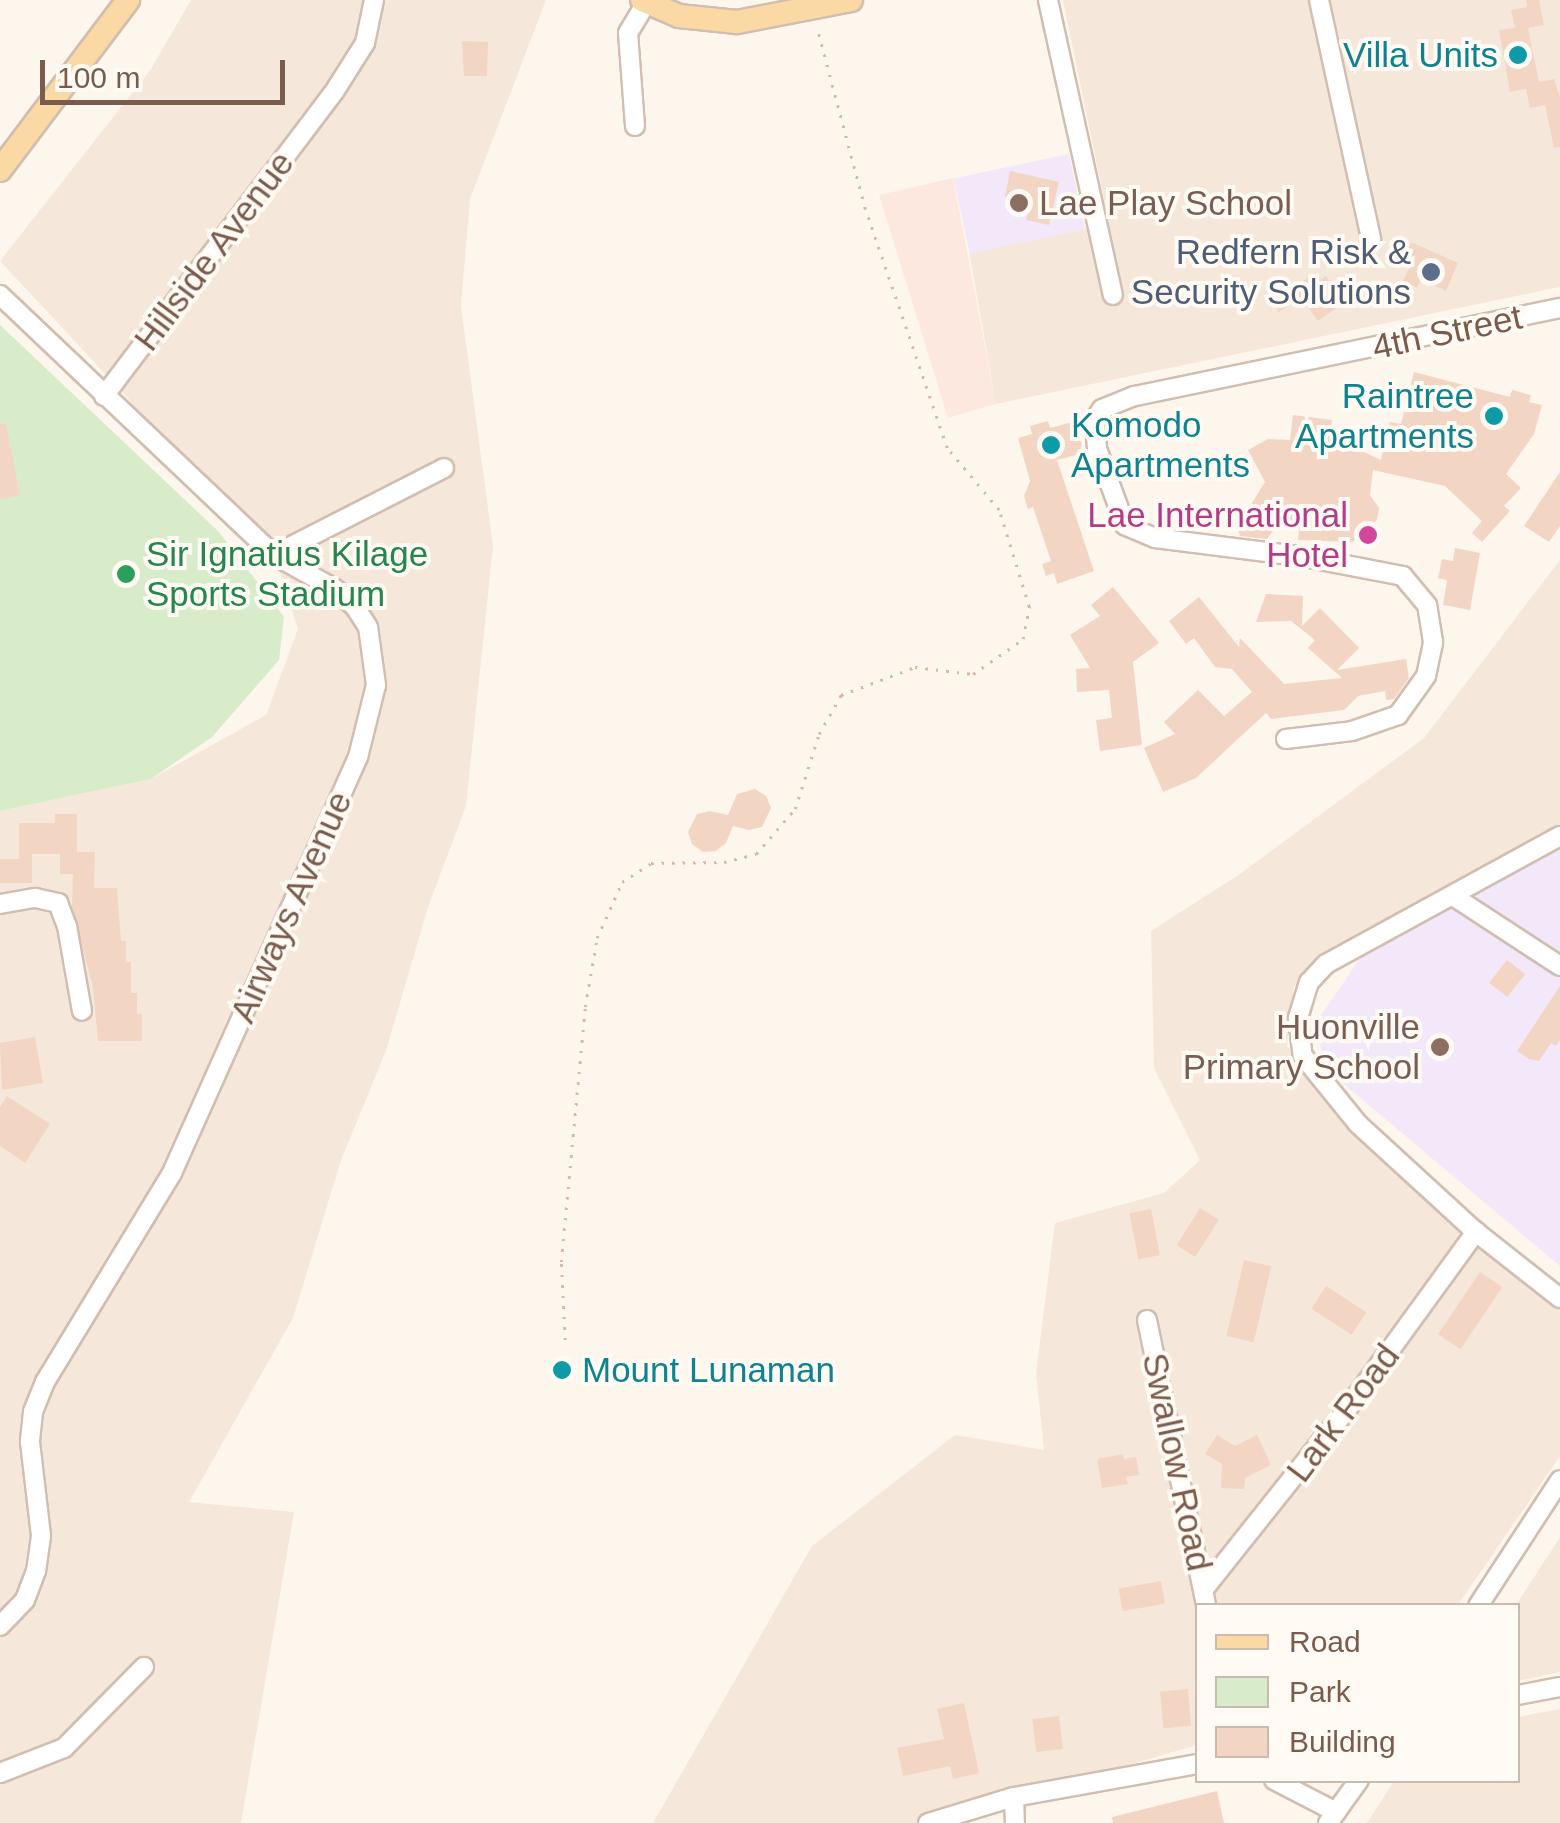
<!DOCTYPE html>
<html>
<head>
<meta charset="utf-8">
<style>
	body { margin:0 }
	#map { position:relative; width:1560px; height:1823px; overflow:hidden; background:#fdf6ec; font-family:Arial,sans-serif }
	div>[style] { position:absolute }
	.residential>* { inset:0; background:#f5e8da }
	.commercial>* { inset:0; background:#fde8e0 }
	.education>* { inset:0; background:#f3e8fa; transform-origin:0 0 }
	.green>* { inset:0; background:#d8ecc9 }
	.building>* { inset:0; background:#f3d5c3; transform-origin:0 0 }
	.path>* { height:2.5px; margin-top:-1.25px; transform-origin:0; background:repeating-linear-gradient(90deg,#d9b8a5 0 2.5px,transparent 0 10.5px) }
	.roads { filter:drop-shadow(2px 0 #d1beb0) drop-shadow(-2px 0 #d1beb0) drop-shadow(0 2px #d1beb0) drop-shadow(0 -2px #d1beb0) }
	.minor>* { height:18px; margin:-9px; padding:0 9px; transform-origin:9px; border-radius:9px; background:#fff }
	.major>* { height:22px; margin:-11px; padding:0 11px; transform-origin:11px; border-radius:11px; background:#fbd9a5 }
	.dots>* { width:28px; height:28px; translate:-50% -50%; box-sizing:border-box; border:5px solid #fffaf3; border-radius:50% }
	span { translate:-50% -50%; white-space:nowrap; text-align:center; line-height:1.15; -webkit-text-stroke:8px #fffaf3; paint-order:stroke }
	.culture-label { font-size:35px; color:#0d838f }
	.right { translate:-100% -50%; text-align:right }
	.left { translate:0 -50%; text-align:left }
	.education-label { font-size:35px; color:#785e54 }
	.street-label { font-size:35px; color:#7a5c4d }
	.service-label { font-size:35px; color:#4e5e75 }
	.hotel-label { font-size:35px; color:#b23c85 }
	.leisure-label { font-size:35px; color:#27864d }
	.legend { position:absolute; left:1195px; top:1603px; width:325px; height:180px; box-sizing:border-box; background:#fffaf3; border:2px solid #cabbb1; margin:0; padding:12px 18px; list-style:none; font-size:30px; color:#7a5c4d }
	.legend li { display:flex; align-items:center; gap:20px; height:50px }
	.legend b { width:50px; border:2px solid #cabbb1 }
	.scale { position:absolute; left:40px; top:60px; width:245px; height:45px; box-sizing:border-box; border:5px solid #7a5c4d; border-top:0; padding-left:12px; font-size:30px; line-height:35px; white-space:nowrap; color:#7a5c4d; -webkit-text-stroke:8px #fffaf3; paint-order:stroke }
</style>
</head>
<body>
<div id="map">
	<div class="residential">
		<i style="clip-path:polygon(191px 0,546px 0,470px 199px,461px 306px,493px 546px,466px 806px,428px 907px,386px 1051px,341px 1160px,293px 1318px,189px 1502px,294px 1512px,241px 1823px,0 1823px,0 811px,151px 779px,266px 715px,298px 629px,274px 555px,0 261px,151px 69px)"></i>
		<i style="clip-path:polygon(1063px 0,1560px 0,1560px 287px,996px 404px,969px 251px,1109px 224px)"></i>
		<i style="clip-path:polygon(1560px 560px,1560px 835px,1453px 896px,1353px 938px,1294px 987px,1287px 1046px,1373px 1151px,1560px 1298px,1560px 1456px,1458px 1605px,1198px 1606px,1197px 1745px,929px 1823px,653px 1823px,812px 1546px,955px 1435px,1044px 1450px,1036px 1373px,1055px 1223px,1164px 1193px,1200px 1160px,1154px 1068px,1151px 931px,1240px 874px,1424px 738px)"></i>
		<i style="clip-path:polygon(1560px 1537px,1560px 1672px,1518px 1681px,1516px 1605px)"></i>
		<i style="clip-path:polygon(1560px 1709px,1560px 1823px,1367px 1823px,1394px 1781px,1518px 1780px,1518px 1717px)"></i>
	</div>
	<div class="commercial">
		<i style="clip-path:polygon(953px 178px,996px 404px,948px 418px,879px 195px)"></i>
	</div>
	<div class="education">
		<i style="left:1069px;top:154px;width:77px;height:118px;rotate:78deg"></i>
		<i style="clip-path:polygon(1560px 849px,1560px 1266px,1326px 1069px,1315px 1024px,1363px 954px)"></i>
	</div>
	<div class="green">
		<i style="clip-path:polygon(0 325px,219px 532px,284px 617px,279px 660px,212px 737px,151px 779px,0 811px)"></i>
	</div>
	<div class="building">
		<i style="clip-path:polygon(1526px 0,1539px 0,1544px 25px,1528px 28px,1539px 82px,1554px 79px,1560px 98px,1560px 147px,1554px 148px,1545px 105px,1530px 108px,1526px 89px,1510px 92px,1499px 30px,1515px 28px,1511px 10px,1527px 7px)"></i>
		<i style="clip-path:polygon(462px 41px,488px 42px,487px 76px,464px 76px)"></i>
		<i style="clip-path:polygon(1010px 171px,1059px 182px,1049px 225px,1026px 220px,1028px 211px,1010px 207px,1012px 198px,1005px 197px)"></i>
		<i style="clip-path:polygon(1411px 242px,1458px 263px,1446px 291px,1421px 279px,1417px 288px,1403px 281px,1411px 264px,1403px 261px)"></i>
		<i style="clip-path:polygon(1315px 273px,1320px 280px,1326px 276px,1336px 292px,1330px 296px,1338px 307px,1318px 321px,1301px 297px,1279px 312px,1272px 302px)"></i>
		<i style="clip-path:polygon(1414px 372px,1510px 397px,1512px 390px,1531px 395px,1529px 402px,1542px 405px,1534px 434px,1506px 474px,1521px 488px,1504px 506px,1510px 511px,1482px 542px,1472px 533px,1482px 521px,1445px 486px,1373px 470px,1370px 495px,1379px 508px,1377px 520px,1353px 542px,1298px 540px,1299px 530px,1283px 518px,1267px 539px,1240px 536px,1237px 527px,1265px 482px,1248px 450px,1268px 439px,1290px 440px,1293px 415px,1332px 420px,1330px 436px,1381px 460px,1390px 422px,1401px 424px)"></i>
		<i style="clip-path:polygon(1048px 421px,1050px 428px,1076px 421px,1084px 453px,1057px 460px,1094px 571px,1057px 584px,1054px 573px,1046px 576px,1042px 564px,1051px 561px,1033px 507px,1028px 509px,1024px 496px,1030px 481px,1018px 438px,1032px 434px,1030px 426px)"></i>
		<i style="clip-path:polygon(0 424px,6px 424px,20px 495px,0 499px)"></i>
		<i style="clip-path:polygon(1560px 472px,1560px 526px,1549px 542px,1524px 526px)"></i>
		<i style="clip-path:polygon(1455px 548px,1480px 553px,1470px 610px,1443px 605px,1447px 580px,1438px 578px,1442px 559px,1453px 561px)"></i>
		<i style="clip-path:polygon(1113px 587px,1159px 643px,1133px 662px,1142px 745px,1100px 751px,1096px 720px,1112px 718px,1109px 690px,1077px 692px,1076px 669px,1090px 668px,1070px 635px,1100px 616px,1091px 605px)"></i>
		<i style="clip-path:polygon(1266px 594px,1303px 596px,1302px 626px,1320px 608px,1359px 648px,1337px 670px,1406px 659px,1409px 678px,1394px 699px,1386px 700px,1385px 691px,1358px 696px,1344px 710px,1271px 719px,1266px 713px,1196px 778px,1163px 792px,1144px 748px,1175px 734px,1164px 722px,1198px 690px,1224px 716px,1252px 692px,1232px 669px,1215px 667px,1194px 638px,1186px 644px,1169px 621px,1199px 597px,1239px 647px,1240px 638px,1284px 684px,1342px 678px,1308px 648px,1315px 640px,1291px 621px,1256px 622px)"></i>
		<i style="clip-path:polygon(755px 789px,766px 796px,771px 808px,762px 827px,749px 830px,733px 826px,726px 843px,716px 851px,703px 852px,692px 844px,688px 832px,697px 814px,710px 811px,728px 815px,737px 794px)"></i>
		<i style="clip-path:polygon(55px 814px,77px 814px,77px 852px,95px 852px,94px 888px,117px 888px,121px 941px,126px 941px,126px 962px,131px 962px,131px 993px,137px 993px,137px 1014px,142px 1014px,142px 1041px,98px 1041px,93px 988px,72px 905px,73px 874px,60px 874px,60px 854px,32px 854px,32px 883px,0 883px,0 859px,19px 859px,19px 823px,55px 823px)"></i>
		<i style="left:1507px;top:960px;width:23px;height:29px;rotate:38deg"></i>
		<i style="clip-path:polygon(1560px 986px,1560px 1040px,1556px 1046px,1551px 1043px,1539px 1061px,1529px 1059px,1517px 1051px)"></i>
		<i style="clip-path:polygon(35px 1037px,43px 1083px,2px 1090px,0 1043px)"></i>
		<i style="clip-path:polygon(7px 1096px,50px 1124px,25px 1163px,0 1146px,0 1107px)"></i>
		<i style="left:1200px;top:1208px;width:22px;height:44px;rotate:32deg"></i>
		<i style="left:1151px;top:1209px;width:47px;height:22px;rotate:79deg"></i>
		<i style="left:1244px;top:1260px;width:28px;height:78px;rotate:13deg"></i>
		<i style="left:1480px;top:1272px;width:27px;height:75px;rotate:34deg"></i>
		<i style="left:1326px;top:1286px;width:48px;height:27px;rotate:33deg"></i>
		<i style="clip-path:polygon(1217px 1435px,1235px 1446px,1257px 1435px,1271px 1465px,1245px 1478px,1244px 1489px,1221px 1488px,1222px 1464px,1205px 1454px)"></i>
		<i style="clip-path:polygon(1123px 1454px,1124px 1459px,1136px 1457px,1139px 1475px,1126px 1477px,1128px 1484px,1102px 1488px,1097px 1459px)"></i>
		<i style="left:1161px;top:1581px;width:23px;height:43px;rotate:80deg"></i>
		<i style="left:1188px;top:1689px;width:37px;height:28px;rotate:85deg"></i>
		<i style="clip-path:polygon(964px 1703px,979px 1773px,953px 1779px,950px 1766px,903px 1776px,897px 1748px,944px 1739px,937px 1709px)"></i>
		<i style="left:1059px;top:1716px;width:33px;height:27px;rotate:83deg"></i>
		<i style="clip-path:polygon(1217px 1791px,1224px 1823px,1113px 1823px,1112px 1817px)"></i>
	</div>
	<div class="path">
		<i style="left:565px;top:1340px;width:78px;rotate:-92.9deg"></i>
		<i style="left:561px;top:1262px;width:256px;rotate:-84.6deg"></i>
		<i style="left:585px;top:1007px;width:70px;rotate:-80.1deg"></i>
		<i style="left:597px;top:938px;width:61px;rotate:-65.9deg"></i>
		<i style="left:622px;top:882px;width:35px;rotate:-33deg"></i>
		<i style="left:651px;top:863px;width:73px;rotate:-0.8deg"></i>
		<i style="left:724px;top:862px;width:33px;rotate:-14deg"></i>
		<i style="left:756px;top:854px;width:60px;rotate:-49.1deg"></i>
		<i style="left:795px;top:809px;width:79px;rotate:-72.3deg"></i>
		<i style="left:819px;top:734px;width:45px;rotate:-60.6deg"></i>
		<i style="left:841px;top:695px;width:79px;rotate:-20.7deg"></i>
		<i style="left:915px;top:667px;width:58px;rotate:6.9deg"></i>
		<i style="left:973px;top:674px;width:61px;rotate:-35deg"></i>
		<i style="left:1023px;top:639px;width:33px;rotate:-79deg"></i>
		<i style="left:1029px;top:607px;width:102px;rotate:-107.2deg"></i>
		<i style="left:999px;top:510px;width:81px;rotate:-130deg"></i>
		<i style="left:947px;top:448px;width:253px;rotate:-108.9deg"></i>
		<i style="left:865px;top:209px;width:186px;rotate:-104.9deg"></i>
	</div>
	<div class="roads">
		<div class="minor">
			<i style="left:1048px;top:0;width:302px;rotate:77.6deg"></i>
			<i style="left:1319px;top:0;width:245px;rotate:77.7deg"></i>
			<i style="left:635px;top:126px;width:93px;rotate:-94.3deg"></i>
			<i style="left:628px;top:33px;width:35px;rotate:-59deg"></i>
			<i style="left:0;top:295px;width:378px;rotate:43.5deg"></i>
			<i style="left:274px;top:555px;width:70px;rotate:29.1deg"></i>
			<i style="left:335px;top:589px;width:27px;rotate:42deg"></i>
			<i style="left:355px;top:607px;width:24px;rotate:57deg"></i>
			<i style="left:368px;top:627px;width:59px;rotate:82.1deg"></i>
			<i style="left:376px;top:685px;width:74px;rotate:104deg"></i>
			<i style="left:358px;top:757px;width:456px;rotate:114.1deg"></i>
			<i style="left:172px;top:1173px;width:245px;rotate:121.3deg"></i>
			<i style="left:45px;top:1382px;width:32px;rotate:112deg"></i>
			<i style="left:33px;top:1412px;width:30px;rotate:96deg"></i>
			<i style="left:30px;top:1442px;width:95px;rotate:83.3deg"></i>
			<i style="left:41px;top:1536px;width:35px;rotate:98deg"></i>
			<i style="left:36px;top:1571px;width:31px;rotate:111deg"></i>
			<i style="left:25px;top:1600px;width:36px;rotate:134deg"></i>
			<i style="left:104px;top:396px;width:381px;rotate:-52.9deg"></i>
			<i style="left:334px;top:92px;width:58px;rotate:-57.7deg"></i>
			<i style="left:365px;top:43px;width:44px;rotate:-78.2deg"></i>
			<i style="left:274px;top:555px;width:191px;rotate:-27.1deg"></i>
			<i style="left:1298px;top:556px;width:144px;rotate:-172.8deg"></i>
			<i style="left:1155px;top:538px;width:33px;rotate:-157deg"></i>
			<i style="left:1125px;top:525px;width:81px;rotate:-110.2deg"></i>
			<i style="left:1097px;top:449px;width:30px;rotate:-94deg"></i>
			<i style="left:1095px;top:419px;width:12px;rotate:-55deg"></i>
			<i style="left:1102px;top:409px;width:35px;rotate:-22deg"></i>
			<i style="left:1135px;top:396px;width:434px;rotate:-11.7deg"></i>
			<i style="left:1286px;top:739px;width:66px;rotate:-6.9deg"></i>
			<i style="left:1352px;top:731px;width:49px;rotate:-19.2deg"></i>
			<i style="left:1398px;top:715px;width:48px;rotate:-54.3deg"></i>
			<i style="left:1426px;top:676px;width:35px;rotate:-78deg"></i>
			<i style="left:1433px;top:642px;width:37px;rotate:-99deg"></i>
			<i style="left:1427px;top:605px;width:38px;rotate:-130deg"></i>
			<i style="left:1403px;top:576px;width:101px;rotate:-169.1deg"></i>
			<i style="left:1560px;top:836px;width:267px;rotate:151.3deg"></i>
			<i style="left:1326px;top:964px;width:25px;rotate:133deg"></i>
			<i style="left:1309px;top:982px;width:38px;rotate:107deg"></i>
			<i style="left:1298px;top:1018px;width:38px;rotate:83deg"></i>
			<i style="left:1303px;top:1056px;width:87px;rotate:51deg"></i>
			<i style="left:1358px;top:1124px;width:160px;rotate:42.5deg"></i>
			<i style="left:1476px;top:1232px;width:107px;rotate:38.2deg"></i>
			<i style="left:1453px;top:896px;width:128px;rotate:33.2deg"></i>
			<i style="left:0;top:904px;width:36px;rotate:-10deg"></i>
			<i style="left:35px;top:898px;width:24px;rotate:12deg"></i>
			<i style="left:58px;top:903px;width:25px;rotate:69deg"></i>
			<i style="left:67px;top:926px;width:86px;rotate:80deg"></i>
			<i style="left:1147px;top:1320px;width:292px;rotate:78.3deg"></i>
			<i style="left:1204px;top:1589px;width:226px;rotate:-51.5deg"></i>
			<i style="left:1345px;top:1412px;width:223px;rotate:-54deg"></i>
			<i style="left:1478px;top:1606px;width:150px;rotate:-56.9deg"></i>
			<i style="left:1518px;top:1695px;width:43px;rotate:-10.8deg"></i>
			<i style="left:0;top:1773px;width:69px;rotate:-21.3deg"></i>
			<i style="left:64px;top:1748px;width:114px;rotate:-45.4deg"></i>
			<i style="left:1274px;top:1780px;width:70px;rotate:27.3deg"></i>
			<i style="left:1014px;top:1797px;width:26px;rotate:88deg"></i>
			<i style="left:928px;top:1823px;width:90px;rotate:-16.8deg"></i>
			<i style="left:1014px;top:1797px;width:187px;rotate:-10.2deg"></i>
			<i style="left:1328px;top:1823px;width:53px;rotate:-54.2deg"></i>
		</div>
		<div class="major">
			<i style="left:642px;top:0;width:40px;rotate:23.4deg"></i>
			<i style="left:679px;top:16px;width:58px;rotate:5.9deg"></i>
			<i style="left:737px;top:22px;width:116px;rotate:-10.9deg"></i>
			<i style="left:0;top:170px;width:213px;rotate:-53deg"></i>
		</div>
	</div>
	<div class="dots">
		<i style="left:1518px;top:55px;background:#0f9aa8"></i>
		<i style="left:1019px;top:203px;background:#8d6e63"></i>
		<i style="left:1431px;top:272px;background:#5c6f8a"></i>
		<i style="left:1494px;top:416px;background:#0f9aa8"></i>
		<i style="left:1051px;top:445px;background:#0f9aa8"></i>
		<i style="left:1368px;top:535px;background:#d1479c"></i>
		<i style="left:126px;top:574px;background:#2e9e5b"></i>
		<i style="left:1440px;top:1047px;background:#8d6e63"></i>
		<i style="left:562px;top:1370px;background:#0f9aa8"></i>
	</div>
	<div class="culture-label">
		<span class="right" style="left:1498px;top:55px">Villa Units</span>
		<span class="right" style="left:1474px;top:416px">Raintree<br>Apartments</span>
		<span class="left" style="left:1071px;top:445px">Komodo<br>Apartments</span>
		<span class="left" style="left:582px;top:1370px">Mount Lunaman</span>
	</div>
	<div class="education-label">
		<span class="left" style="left:1039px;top:203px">Lae Play School</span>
		<span class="right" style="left:1420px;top:1047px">Huonville<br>Primary School</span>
	</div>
	<div class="street-label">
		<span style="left:214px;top:251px;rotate:-53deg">Hillside Avenue</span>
		<span style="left:1447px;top:332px;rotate:-12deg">4th Street</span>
		<span style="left:291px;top:907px;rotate:-66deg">Airways Avenue</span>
		<span style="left:1343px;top:1413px;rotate:-53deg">Lark Road</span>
		<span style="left:1177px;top:1462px;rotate:78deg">Swallow Road</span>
	</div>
	<div class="service-label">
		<span class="right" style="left:1411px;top:272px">Redfern Risk &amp;<br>Security Solutions</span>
	</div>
	<div class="hotel-label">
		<span class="right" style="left:1348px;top:535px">Lae International<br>Hotel</span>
	</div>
	<div class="leisure-label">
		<span class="left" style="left:146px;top:574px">Sir Ignatius Kilage<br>Sports Stadium</span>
	</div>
	<ul class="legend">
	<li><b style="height:12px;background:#fbd9a5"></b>Road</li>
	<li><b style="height:28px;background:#d8ecc9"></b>Park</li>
	<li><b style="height:28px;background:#f3d5c3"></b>Building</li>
	</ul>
	<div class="scale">100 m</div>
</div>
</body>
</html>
